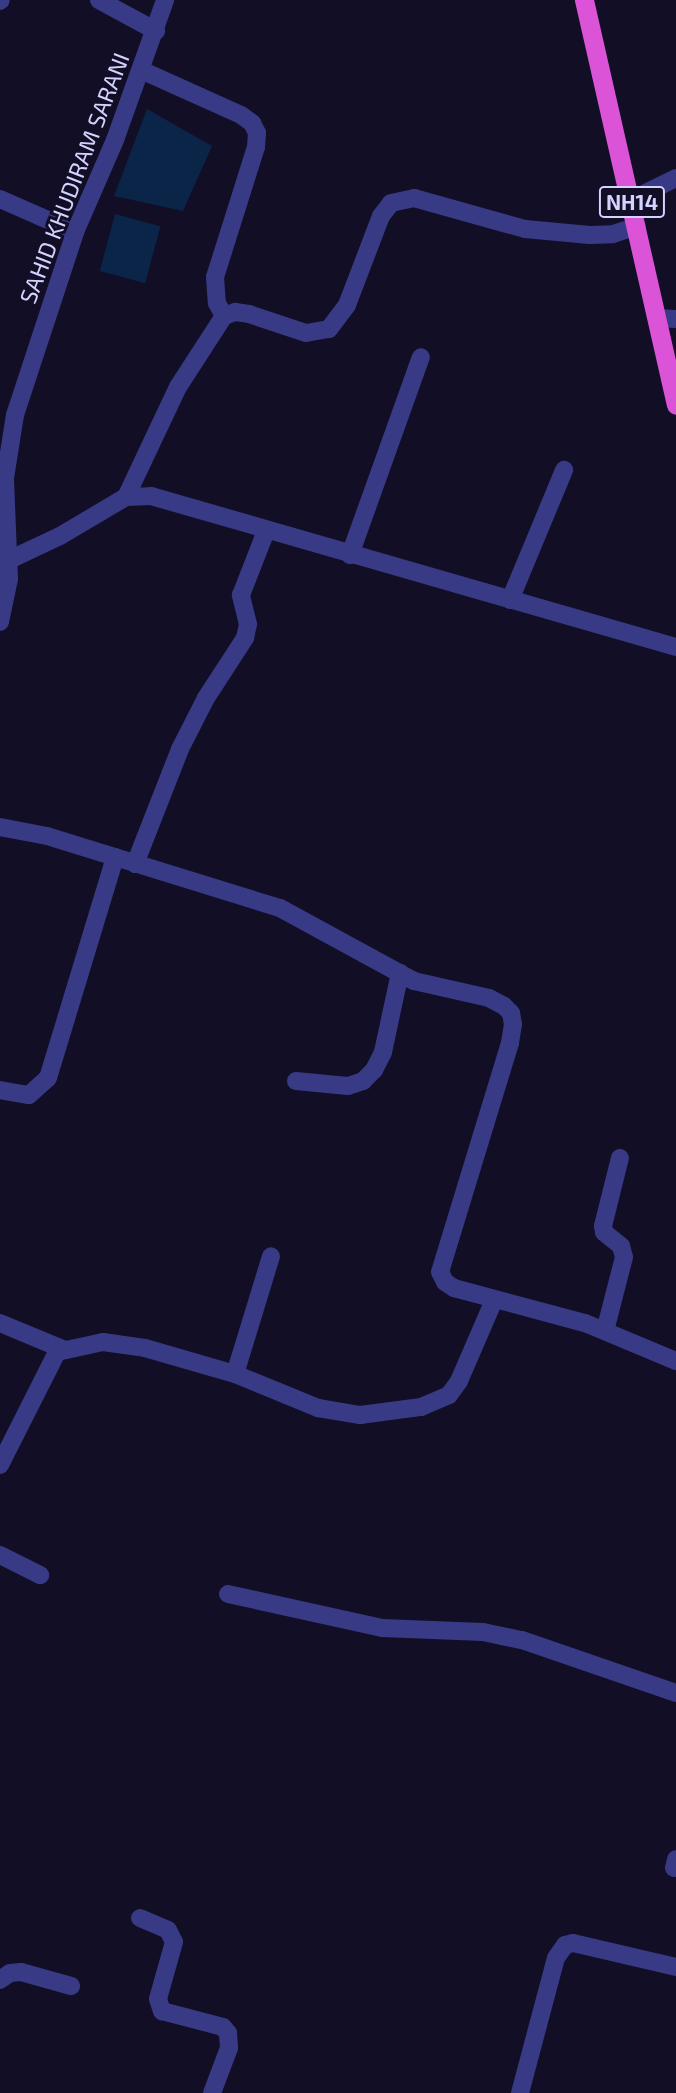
<!DOCTYPE html>
<html>
<head>
<meta charset="utf-8">
<style>
	body { margin:0 }
	#map { position:relative; width:676px; height:2093px; overflow:hidden; background:#110e25; font-family:"Exo 2",sans-serif }
	div>[style] { position:absolute }
	.water>* { inset:0; background:#0b2548; transform-origin:0 0 }
	.minor>* { height:18px; margin:-9px; padding:0 9px; transform-origin:9px; border-radius:9px; background:#383a85 }
	.trunk>* { height:19px; margin:-9.5px; padding:0 9.5px; transform-origin:9.5px; border-radius:9.5px; background:#db53d6 }
	span { translate:-50% -50%; white-space:nowrap; text-align:center; line-height:1.15; -webkit-text-stroke:6px #110e25; paint-order:stroke }
	.shield-label span { padding:2px 5px; background:#110e25; border:2px solid; border-radius:5px; -webkit-text-stroke-width:0 }
	.shield-label { font-size:21px; color:#d5d2ff; font-weight:700 }
	.street-label { font-size:23px; color:#d5d2ff }
</style>
</head>
<body>
<div id="map">
	<div class="water">
		<i style="clip-path:polygon(147px 109px,212px 146px,183px 211px,114px 196px)"></i>
		<i style="left:115px;top:214px;width:47px;height:59px;rotate:15deg"></i>
	</div>
	<div class="minor">
		<i style="left:99px;top:0;width:65px;rotate:28.5deg"></i>
		<i style="left:0;top:1px;width:1px;rotate:-45deg"></i>
		<i style="left:141px;top:70px;width:110px;rotate:24.2deg"></i>
		<i style="left:241px;top:115px;width:14px;rotate:36deg"></i>
		<i style="left:252px;top:123px;width:11px;rotate:63deg"></i>
		<i style="left:257px;top:133px;width:14px;rotate:94deg"></i>
		<i style="left:256px;top:147px;width:136px;rotate:107.5deg"></i>
		<i style="left:215px;top:277px;width:26px;rotate:86deg"></i>
		<i style="left:217px;top:303px;width:15px;rotate:62deg"></i>
		<i style="left:0;top:199px;width:82px;rotate:23.7deg"></i>
		<i style="left:631px;top:200px;width:50px;rotate:-26.1deg"></i>
		<i style="left:657px;top:318px;width:19px;rotate:3deg"></i>
		<i style="left:126px;top:497px;width:122px;rotate:-64.7deg"></i>
		<i style="left:178px;top:387px;width:85px;rotate:-57.1deg"></i>
		<i style="left:224px;top:316px;width:12px;rotate:-20deg"></i>
		<i style="left:235px;top:312px;width:14px;rotate:8deg"></i>
		<i style="left:249px;top:314px;width:60px;rotate:18.4deg"></i>
		<i style="left:306px;top:333px;width:23px;rotate:-10deg"></i>
		<i style="left:329px;top:329px;width:30px;rotate:-53deg"></i>
		<i style="left:347px;top:305px;width:95px;rotate:-69.1deg"></i>
		<i style="left:381px;top:216px;width:16px;rotate:-52deg"></i>
		<i style="left:391px;top:203px;width:24px;rotate:-12deg"></i>
		<i style="left:414px;top:198px;width:115px;rotate:15.6deg"></i>
		<i style="left:525px;top:229px;width:65px;rotate:5.3deg"></i>
		<i style="left:590px;top:235px;width:23px;rotate:-2deg"></i>
		<i style="left:613px;top:234px;width:25px;rotate:-18deg"></i>
		<i style="left:350px;top:555px;width:210px;rotate:-70.3deg"></i>
		<i style="left:9px;top:560px;width:56px;rotate:-25.2deg"></i>
		<i style="left:60px;top:536px;width:77px;rotate:-30.6deg"></i>
		<i style="left:126px;top:497px;width:25px;rotate:-2deg"></i>
		<i style="left:151px;top:496px;width:546px;rotate:16.05deg"></i>
		<i style="left:510px;top:600px;width:141px;rotate:-67.4deg"></i>
		<i style="left:0;top:622px;width:44px;rotate:-78.2deg"></i>
		<i style="left:9px;top:579px;width:101px;rotate:-92.3deg"></i>
		<i style="left:5px;top:478px;width:64px;rotate:-81deg"></i>
		<i style="left:15px;top:415px;width:193px;rotate:-71.8deg"></i>
		<i style="left:75px;top:232px;width:100px;rotate:-66.5deg"></i>
		<i style="left:115px;top:140px;width:149px;rotate:-70.3deg"></i>
		<i style="left:0;top:827px;width:48px;rotate:10.8deg"></i>
		<i style="left:47px;top:836px;width:244px;rotate:17.2deg"></i>
		<i style="left:280px;top:908px;width:153px;rotate:28.6deg"></i>
		<i style="left:414px;top:981px;width:77px;rotate:12.8deg"></i>
		<i style="left:489px;top:998px;width:17px;rotate:28deg"></i>
		<i style="left:504px;top:1006px;width:10px;rotate:45deg"></i>
		<i style="left:511px;top:1013px;width:11px;rotate:80deg"></i>
		<i style="left:513px;top:1024px;width:19px;rotate:99deg"></i>
		<i style="left:510px;top:1043px;width:239px;rotate:107deg"></i>
		<i style="left:440px;top:1272px;width:11px;rotate:63deg"></i>
		<i style="left:445px;top:1282px;width:11px;rotate:34deg"></i>
		<i style="left:454px;top:1288px;width:136px;rotate:15deg"></i>
		<i style="left:585px;top:1323px;width:99px;rotate:22.7deg"></i>
		<i style="left:135px;top:864px;width:123px;rotate:-68.6deg"></i>
		<i style="left:180px;top:749px;width:57px;rotate:-63deg"></i>
		<i style="left:206px;top:698px;width:72px;rotate:-57deg"></i>
		<i style="left:245px;top:638px;width:14px;rotate:-78deg"></i>
		<i style="left:248px;top:624px;width:30px;rotate:-104deg"></i>
		<i style="left:241px;top:595px;width:69px;rotate:-68.7deg"></i>
		<i style="left:296px;top:1081px;width:52px;rotate:5.5deg"></i>
		<i style="left:348px;top:1086px;width:16px;rotate:-18deg"></i>
		<i style="left:363px;top:1081px;width:16px;rotate:-45deg"></i>
		<i style="left:374px;top:1070px;width:20px;rotate:-63deg"></i>
		<i style="left:383px;top:1052px;width:81px;rotate:-77.9deg"></i>
		<i style="left:0;top:1090px;width:29px;rotate:10deg"></i>
		<i style="left:29px;top:1095px;width:25px;rotate:-42deg"></i>
		<i style="left:48px;top:1078px;width:231px;rotate:-73.1deg"></i>
		<i style="left:0;top:1323px;width:70px;rotate:22.6deg"></i>
		<i style="left:605px;top:1331px;width:76px;rotate:-75.6deg"></i>
		<i style="left:624px;top:1257px;width:11px;rotate:-105deg"></i>
		<i style="left:621px;top:1246px;width:22px;rotate:-141deg"></i>
		<i style="left:604px;top:1232px;width:6px;rotate:-99deg"></i>
		<i style="left:603px;top:1226px;width:70px;rotate:-76deg"></i>
		<i style="left:235px;top:1374px;width:123px;rotate:-73deg"></i>
		<i style="left:0;top:1465px;width:127px;rotate:-63.2deg"></i>
		<i style="left:57px;top:1352px;width:47px;rotate:-12.3deg"></i>
		<i style="left:103px;top:1342px;width:42px;rotate:8.1deg"></i>
		<i style="left:145px;top:1348px;width:94px;rotate:16.1deg"></i>
		<i style="left:235px;top:1374px;width:90px;rotate:22.3deg"></i>
		<i style="left:318px;top:1408px;width:43px;rotate:9.5deg"></i>
		<i style="left:360px;top:1415px;width:62px;rotate:-7.5deg"></i>
		<i style="left:421px;top:1407px;width:30px;rotate:-23deg"></i>
		<i style="left:449px;top:1395px;width:17px;rotate:-54deg"></i>
		<i style="left:459px;top:1381px;width:88px;rotate:-66.6deg"></i>
		<i style="left:0;top:1555px;width:45px;rotate:26.6deg"></i>
		<i style="left:228px;top:1594px;width:158px;rotate:12.4deg"></i>
		<i style="left:382px;top:1628px;width:101px;rotate:2.3deg"></i>
		<i style="left:483px;top:1632px;width:40px;rotate:12deg"></i>
		<i style="left:522px;top:1640px;width:163px;rotate:19deg"></i>
		<i style="left:674px;top:1868px;width:9px;rotate:-77deg"></i>
		<i style="left:140px;top:1918px;width:30px;rotate:23deg"></i>
		<i style="left:168px;top:1930px;width:13px;rotate:63deg"></i>
		<i style="left:174px;top:1942px;width:59px;rotate:105.7deg"></i>
		<i style="left:158px;top:1999px;width:13px;rotate:72deg"></i>
		<i style="left:162px;top:2011px;width:63px;rotate:14.7deg"></i>
		<i style="left:223px;top:2027px;width:8px;rotate:50deg"></i>
		<i style="left:228px;top:2033px;width:15px;rotate:86deg"></i>
		<i style="left:229px;top:2048px;width:48px;rotate:110.7deg"></i>
		<i style="left:0;top:1980px;width:12px;rotate:-35deg"></i>
		<i style="left:10px;top:1973px;width:11px;rotate:-5deg"></i>
		<i style="left:21px;top:1972px;width:52px;rotate:15.6deg"></i>
		<i style="left:520px;top:2093px;width:140px;rotate:-75.1deg"></i>
		<i style="left:556px;top:1958px;width:16px;rotate:-55deg"></i>
		<i style="left:565px;top:1945px;width:8px;rotate:-14deg"></i>
		<i style="left:573px;top:1943px;width:106px;rotate:13.1deg"></i>
	</div>
	<div class="trunk">
		<i style="left:584px;top:0;width:415px;rotate:77.2deg"></i>
	</div>
	<div class="shield-label">
		<span style="left:632px;top:202px">NH14</span>
	</div>
	<div class="street-label">
		<span style="left:74px;top:178px;rotate:-69deg">SAHID KHUDIRAM SARANI</span>
	</div>
</div>
</body>
</html>
